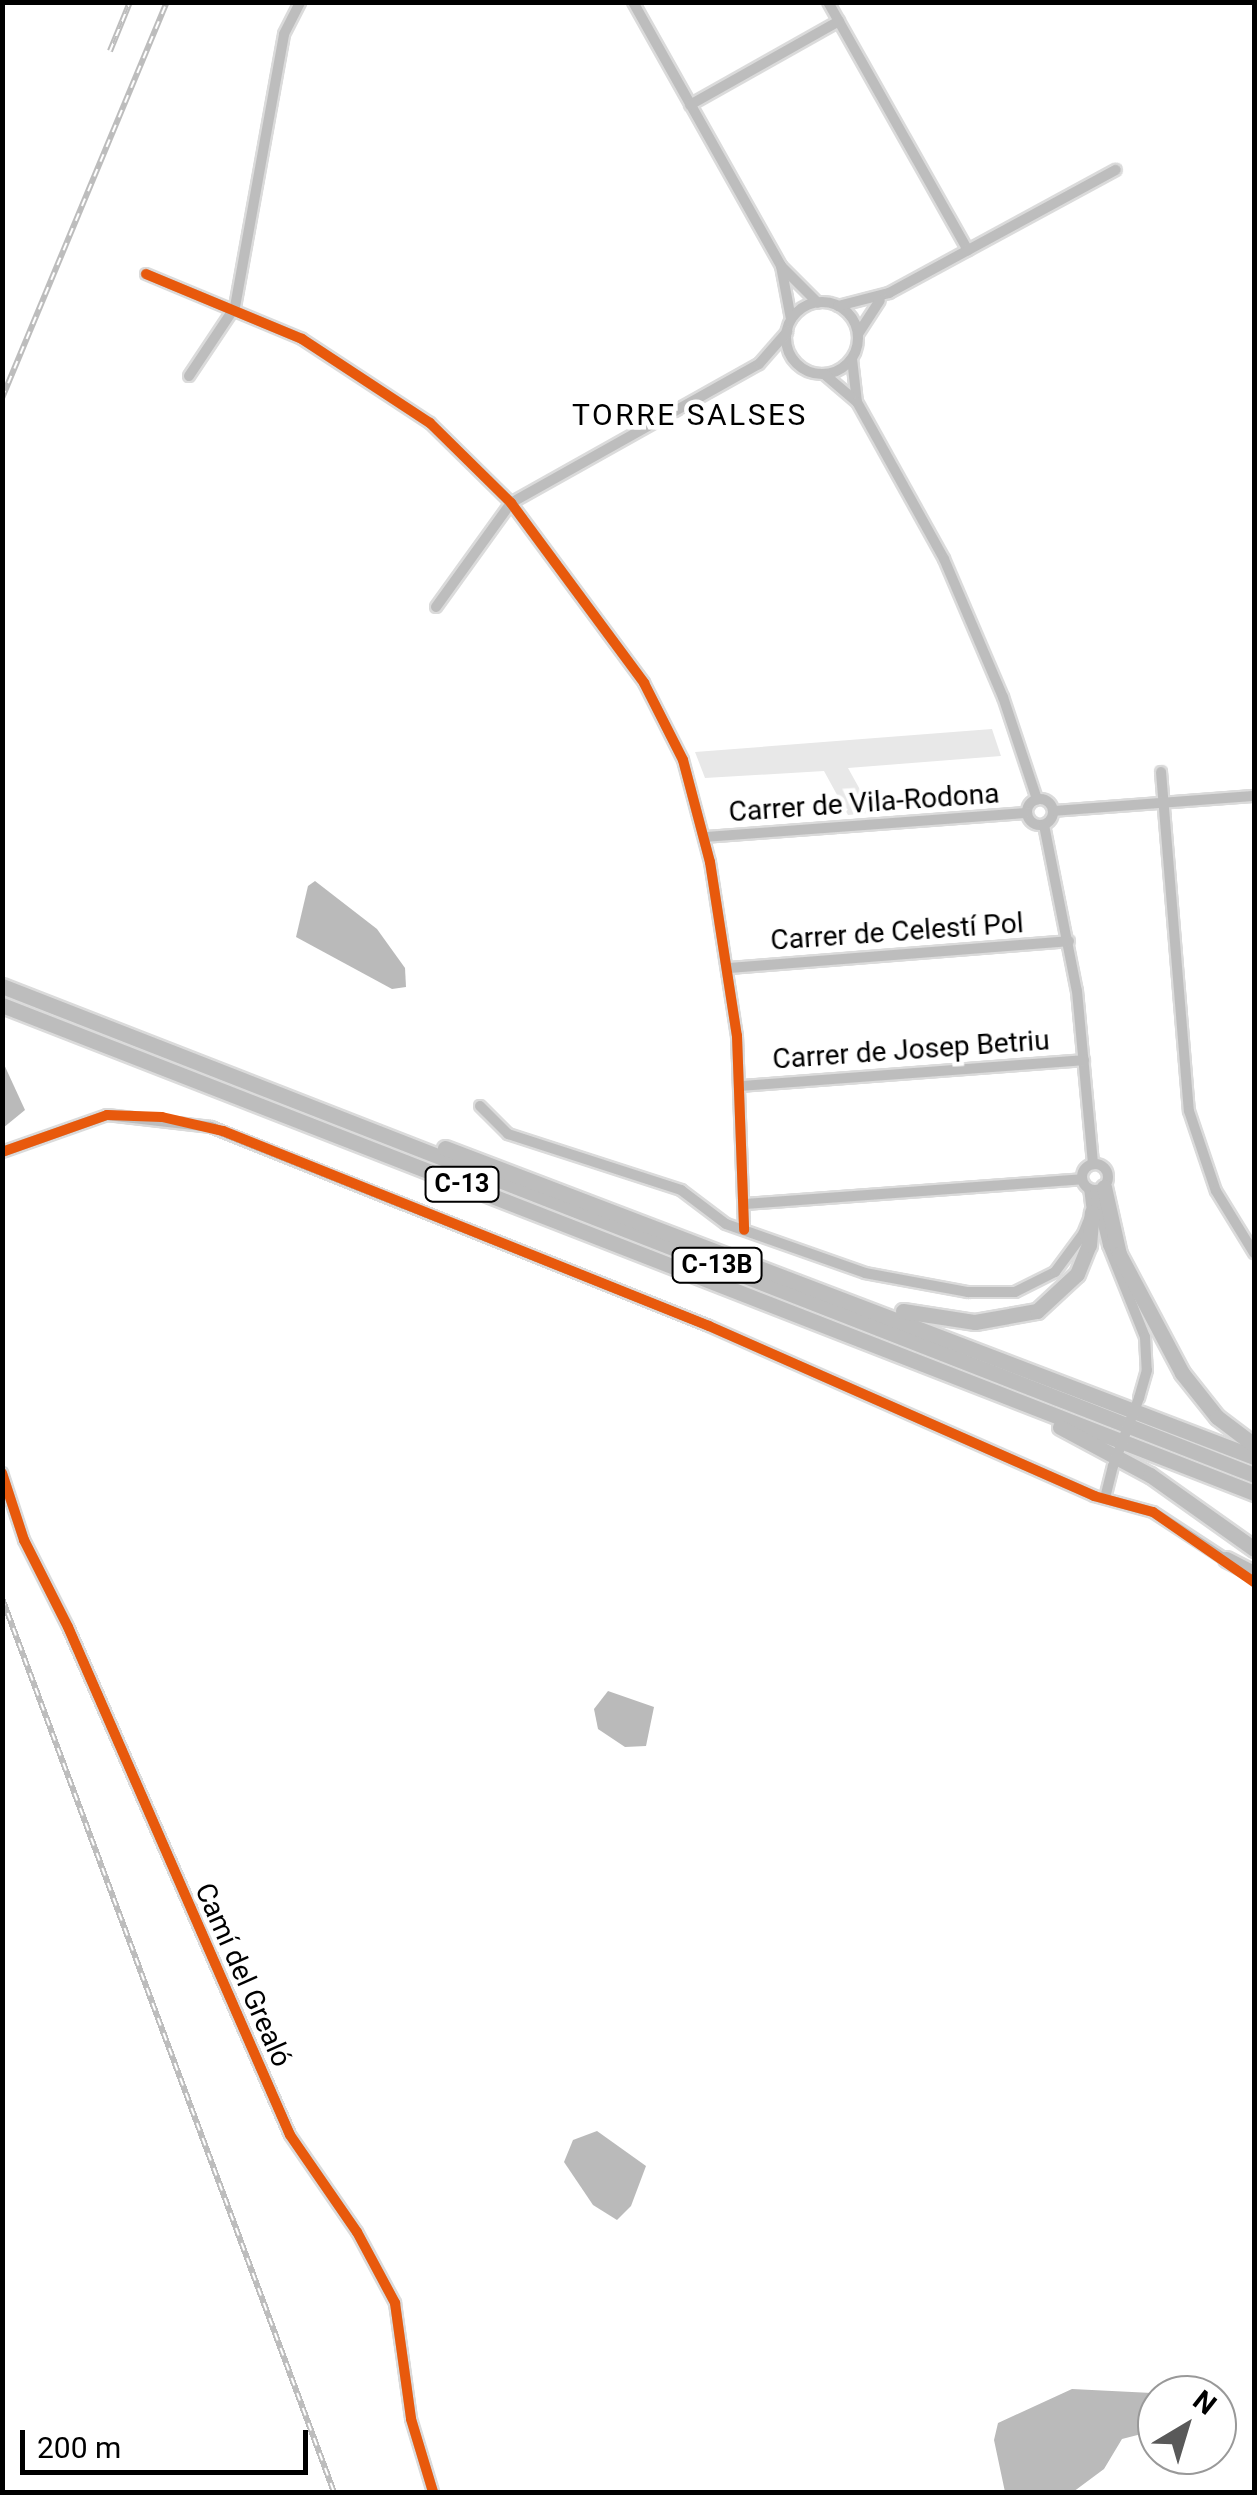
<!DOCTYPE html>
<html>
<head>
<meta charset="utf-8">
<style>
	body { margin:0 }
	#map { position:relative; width:1257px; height:2495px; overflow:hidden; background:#fff; font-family:Roboto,sans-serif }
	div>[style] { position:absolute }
	.green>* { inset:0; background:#e8e8e8 }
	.water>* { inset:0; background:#bababa }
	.roads { filter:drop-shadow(2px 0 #dbdbdb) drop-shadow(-2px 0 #dbdbdb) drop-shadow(0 2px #dbdbdb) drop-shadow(0 -2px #dbdbdb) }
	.minor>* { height:10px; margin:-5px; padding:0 5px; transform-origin:5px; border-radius:5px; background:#bdbdbd }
	.minor>.ring { margin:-5px; padding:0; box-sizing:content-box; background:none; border:10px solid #bdbdbd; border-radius:50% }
	.highway>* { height:15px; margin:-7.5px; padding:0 7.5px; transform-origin:7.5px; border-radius:7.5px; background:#bdbdbd }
	.rail>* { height:6px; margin-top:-3px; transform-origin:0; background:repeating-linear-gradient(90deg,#fff 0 8px,#bdbdbd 0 16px); box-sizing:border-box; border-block:2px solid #bdbdbd }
	.minor-bridge>* { height:10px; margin:-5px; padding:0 5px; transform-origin:5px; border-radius:5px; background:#bdbdbd }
	.cycleway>* { height:10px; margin:-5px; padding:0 5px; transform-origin:5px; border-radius:5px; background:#e8590c }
	span { translate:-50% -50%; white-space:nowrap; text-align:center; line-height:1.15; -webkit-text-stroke:9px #fff; paint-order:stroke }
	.shield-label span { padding:2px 8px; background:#fff; border:2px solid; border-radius:8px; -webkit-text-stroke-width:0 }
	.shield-label { font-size:25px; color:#000; font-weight:700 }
	.street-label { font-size:28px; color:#000 }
	.neighbourhood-label { font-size:30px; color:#000; letter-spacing:2.5px }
	.frame { position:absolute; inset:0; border:5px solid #000; pointer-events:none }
	.north { position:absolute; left:1137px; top:2375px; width:100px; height:100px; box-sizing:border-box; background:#fff; border:2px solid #999; border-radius:50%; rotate:38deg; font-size:28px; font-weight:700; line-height:40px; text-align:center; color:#000 }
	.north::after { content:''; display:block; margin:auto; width:35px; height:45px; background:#595959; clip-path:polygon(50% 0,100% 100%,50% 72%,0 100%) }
	.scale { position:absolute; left:20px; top:2430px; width:288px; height:45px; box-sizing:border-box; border:5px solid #000; border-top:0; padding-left:12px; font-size:30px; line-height:35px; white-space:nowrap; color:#000; -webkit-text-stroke:8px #fff; paint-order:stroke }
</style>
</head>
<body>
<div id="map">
	<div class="green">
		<i style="clip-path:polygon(992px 729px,1001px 756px,848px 768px,873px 813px,848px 815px,824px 771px,705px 778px,695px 752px)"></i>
	</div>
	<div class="water">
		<i style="clip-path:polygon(315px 881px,377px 929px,405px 968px,406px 987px,392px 989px,296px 937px,308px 886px)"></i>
		<i style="clip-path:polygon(2px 1060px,25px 1110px,3px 1128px,2px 1128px)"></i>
		<i style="clip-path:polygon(608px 1691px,654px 1707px,646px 1746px,625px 1747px,598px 1729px,594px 1709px)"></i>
		<i style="clip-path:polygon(597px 2131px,646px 2166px,631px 2206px,617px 2220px,593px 2205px,564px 2162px,573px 2140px)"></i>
		<i style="clip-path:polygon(1072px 2389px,1192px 2395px,1157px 2395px,1157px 2430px,1122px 2439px,1104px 2469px,1073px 2492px,1005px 2492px,994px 2440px,998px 2423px)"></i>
	</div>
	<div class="roads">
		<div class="minor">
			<i style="left:633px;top:2px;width:303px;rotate:60.7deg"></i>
			<i style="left:781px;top:266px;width:54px;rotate:79.3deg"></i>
			<i style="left:828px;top:2px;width:285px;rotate:60.6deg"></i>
			<i style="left:690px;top:105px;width:171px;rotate:-29.4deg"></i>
			<i style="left:781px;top:266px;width:52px;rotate:45deg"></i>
			<i style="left:146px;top:274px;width:169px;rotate:22.6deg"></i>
			<i style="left:302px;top:339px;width:153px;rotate:33.3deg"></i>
			<i style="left:430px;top:423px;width:114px;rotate:44.6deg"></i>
			<i style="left:511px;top:503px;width:224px;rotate:53.5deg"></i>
			<i style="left:644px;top:683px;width:86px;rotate:63.1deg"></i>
			<i style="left:683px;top:760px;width:106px;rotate:75.2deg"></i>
			<i style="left:710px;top:862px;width:176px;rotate:81.2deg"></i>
			<i style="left:737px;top:1036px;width:194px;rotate:87.9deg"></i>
			<i class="ring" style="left:786px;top:302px;width:62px;height:62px"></i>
			<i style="left:838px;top:306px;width:53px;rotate:-14.3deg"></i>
			<i style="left:889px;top:293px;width:258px;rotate:-28.5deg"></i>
			<i style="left:858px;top:334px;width:40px;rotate:-57.1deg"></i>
			<i style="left:852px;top:359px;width:43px;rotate:83.4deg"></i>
			<i style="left:824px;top:374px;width:43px;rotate:40.3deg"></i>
			<i style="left:857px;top:402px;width:179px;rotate:61deg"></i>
			<i style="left:944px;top:559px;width:150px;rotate:66.9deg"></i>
			<i style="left:1003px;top:697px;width:108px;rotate:71.6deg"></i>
			<i style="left:189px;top:376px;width:83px;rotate:-56.3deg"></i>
			<i style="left:235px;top:307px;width:277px;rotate:-79.8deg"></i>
			<i style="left:284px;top:34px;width:36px;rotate:-63deg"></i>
			<i style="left:436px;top:607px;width:128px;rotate:-54.2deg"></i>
			<i style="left:511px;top:503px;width:284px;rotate:-29.3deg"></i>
			<i style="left:759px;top:364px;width:43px;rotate:-48.8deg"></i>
			<i style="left:1161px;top:772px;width:340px;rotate:85.3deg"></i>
			<i style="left:1189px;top:1111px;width:84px;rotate:71.4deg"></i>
			<i style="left:1216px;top:1191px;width:73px;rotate:58.5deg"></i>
			<i class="ring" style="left:1027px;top:799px;width:16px;height:16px"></i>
			<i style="left:1053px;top:811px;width:202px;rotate:-4.3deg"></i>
			<i style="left:1044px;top:825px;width:169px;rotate:78.8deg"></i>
			<i style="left:1077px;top:991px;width:174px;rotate:84.7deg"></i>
			<i style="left:705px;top:837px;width:323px;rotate:-4.3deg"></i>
			<i style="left:728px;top:968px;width:342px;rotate:-4.5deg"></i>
			<i style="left:741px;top:1086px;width:344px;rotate:-4.3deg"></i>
			<i style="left:480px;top:1106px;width:40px;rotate:45deg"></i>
			<i style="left:508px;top:1134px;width:182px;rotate:17.9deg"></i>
			<i style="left:681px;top:1190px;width:56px;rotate:37.1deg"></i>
			<i style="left:726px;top:1224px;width:147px;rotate:19.4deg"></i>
			<i style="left:865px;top:1273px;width:105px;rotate:10.5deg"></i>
			<i style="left:968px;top:1292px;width:47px"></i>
			<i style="left:1015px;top:1292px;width:45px;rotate:-26.6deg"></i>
			<i style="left:1055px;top:1272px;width:47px;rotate:-53.6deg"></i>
			<i style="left:1083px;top:1234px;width:24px;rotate:-68deg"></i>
			<i style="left:1092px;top:1212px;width:23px;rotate:-97deg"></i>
			<i style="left:2px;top:1152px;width:111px;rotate:-19.4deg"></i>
			<i style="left:107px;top:1115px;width:105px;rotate:6.6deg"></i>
			<i style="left:211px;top:1127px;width:536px;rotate:21.78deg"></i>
			<i style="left:709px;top:1326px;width:421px;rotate:23.8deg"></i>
			<i style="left:1094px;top:1496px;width:61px;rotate:15.2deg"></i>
			<i style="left:1153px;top:1512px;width:93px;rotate:33.2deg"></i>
			<i class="ring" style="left:1082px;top:1164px;width:16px;height:16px"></i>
			<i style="left:1095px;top:1191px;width:56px;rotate:76.5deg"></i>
			<i style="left:1108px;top:1245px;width:99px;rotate:68.1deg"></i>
			<i style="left:1145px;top:1337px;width:33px;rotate:87deg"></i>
			<i style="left:1147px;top:1370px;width:29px;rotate:106deg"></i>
			<i style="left:745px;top:1204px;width:338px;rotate:-4.2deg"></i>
			<i style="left:2px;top:1473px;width:71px;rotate:71.8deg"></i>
			<i style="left:24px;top:1540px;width:97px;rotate:63.2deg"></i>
			<i style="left:68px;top:1627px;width:554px;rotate:66.39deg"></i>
			<i style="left:290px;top:2135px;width:118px;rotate:55.4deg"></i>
			<i style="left:357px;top:2232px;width:81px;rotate:61.8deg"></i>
			<i style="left:395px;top:2303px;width:117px;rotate:82.1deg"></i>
			<i style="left:411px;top:2419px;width:76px;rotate:73.2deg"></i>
			<i style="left:1105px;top:1498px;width:33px;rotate:-76deg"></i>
		</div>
		<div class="highway">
			<i style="left:2px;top:986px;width:1344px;rotate:21.33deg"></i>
			<i style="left:2px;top:1005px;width:1344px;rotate:21.29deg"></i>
			<i style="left:445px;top:1148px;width:866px;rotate:20.9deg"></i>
			<i style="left:1104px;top:1187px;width:69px;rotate:77.4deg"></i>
			<i style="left:1119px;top:1254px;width:135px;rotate:62.1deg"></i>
			<i style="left:1182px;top:1373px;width:56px;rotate:51.5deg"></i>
			<i style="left:1217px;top:1417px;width:46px;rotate:37.1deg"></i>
			<i style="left:903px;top:1311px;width:73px;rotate:8.7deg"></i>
			<i style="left:975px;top:1322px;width:63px;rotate:-10.1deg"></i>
			<i style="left:1037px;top:1311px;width:54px;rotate:-42.8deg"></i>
			<i style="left:1077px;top:1274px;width:31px;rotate:-68deg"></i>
			<i style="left:1089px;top:1245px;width:33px;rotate:-85deg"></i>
			<i style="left:1060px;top:1427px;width:102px;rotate:28.1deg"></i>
			<i style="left:1150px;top:1475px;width:128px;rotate:35.4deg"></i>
			<i style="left:1226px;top:1559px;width:31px;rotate:27deg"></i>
		</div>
	</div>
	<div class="rail">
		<i style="left:110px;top:51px;width:53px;rotate:-67.8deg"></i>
		<i style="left:2px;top:398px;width:429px;rotate:-67.4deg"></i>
		<i style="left:2px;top:1598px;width:954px;rotate:69.63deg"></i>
	</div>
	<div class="minor-bridge">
		<i style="left:1113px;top:1466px;width:73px;rotate:-69.1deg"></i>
	</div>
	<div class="cycleway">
		<i style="left:146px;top:274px;width:169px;rotate:22.6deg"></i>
		<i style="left:302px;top:339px;width:153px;rotate:33.3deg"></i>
		<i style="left:430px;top:423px;width:114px;rotate:44.6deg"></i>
		<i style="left:511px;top:503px;width:224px;rotate:53.5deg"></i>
		<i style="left:644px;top:683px;width:86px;rotate:63.1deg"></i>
		<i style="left:683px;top:760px;width:106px;rotate:75.2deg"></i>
		<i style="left:710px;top:862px;width:176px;rotate:81.2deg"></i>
		<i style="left:737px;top:1036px;width:194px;rotate:87.9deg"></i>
		<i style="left:2px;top:1152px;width:111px;rotate:-19.4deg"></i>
		<i style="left:107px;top:1115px;width:55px;rotate:2.1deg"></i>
		<i style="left:162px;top:1117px;width:63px;rotate:12.9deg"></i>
		<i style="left:223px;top:1131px;width:524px;rotate:21.86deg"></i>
		<i style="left:709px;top:1326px;width:421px;rotate:23.8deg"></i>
		<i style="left:1094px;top:1496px;width:61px;rotate:15.2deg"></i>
		<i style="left:1153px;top:1512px;width:123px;rotate:34.7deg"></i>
		<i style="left:2px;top:1473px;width:71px;rotate:71.8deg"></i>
		<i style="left:24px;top:1540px;width:97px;rotate:63.2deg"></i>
		<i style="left:68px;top:1627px;width:554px;rotate:66.39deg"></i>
		<i style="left:290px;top:2135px;width:118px;rotate:55.4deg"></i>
		<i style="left:357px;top:2232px;width:81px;rotate:61.8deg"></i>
		<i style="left:395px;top:2303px;width:117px;rotate:82.1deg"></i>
		<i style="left:411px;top:2419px;width:76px;rotate:73.2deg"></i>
	</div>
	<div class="shield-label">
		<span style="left:462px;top:1184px">C-13</span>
		<span style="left:717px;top:1265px">C-13B</span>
	</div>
	<div class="street-label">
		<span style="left:864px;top:803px;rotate:-4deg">Carrer de Vila-Rodona</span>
		<span style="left:897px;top:932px;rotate:-4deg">Carrer de Celestí Pol</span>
		<span style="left:911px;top:1050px;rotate:-4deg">Carrer de Josep Betriu</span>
		<span style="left:243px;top:1975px;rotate:66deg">Camí del Grealó</span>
	</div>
	<div class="neighbourhood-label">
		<span style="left:690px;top:415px">TORRE SALSES</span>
	</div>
	<div class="frame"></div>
	<div class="north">N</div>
	<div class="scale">200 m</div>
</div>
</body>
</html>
